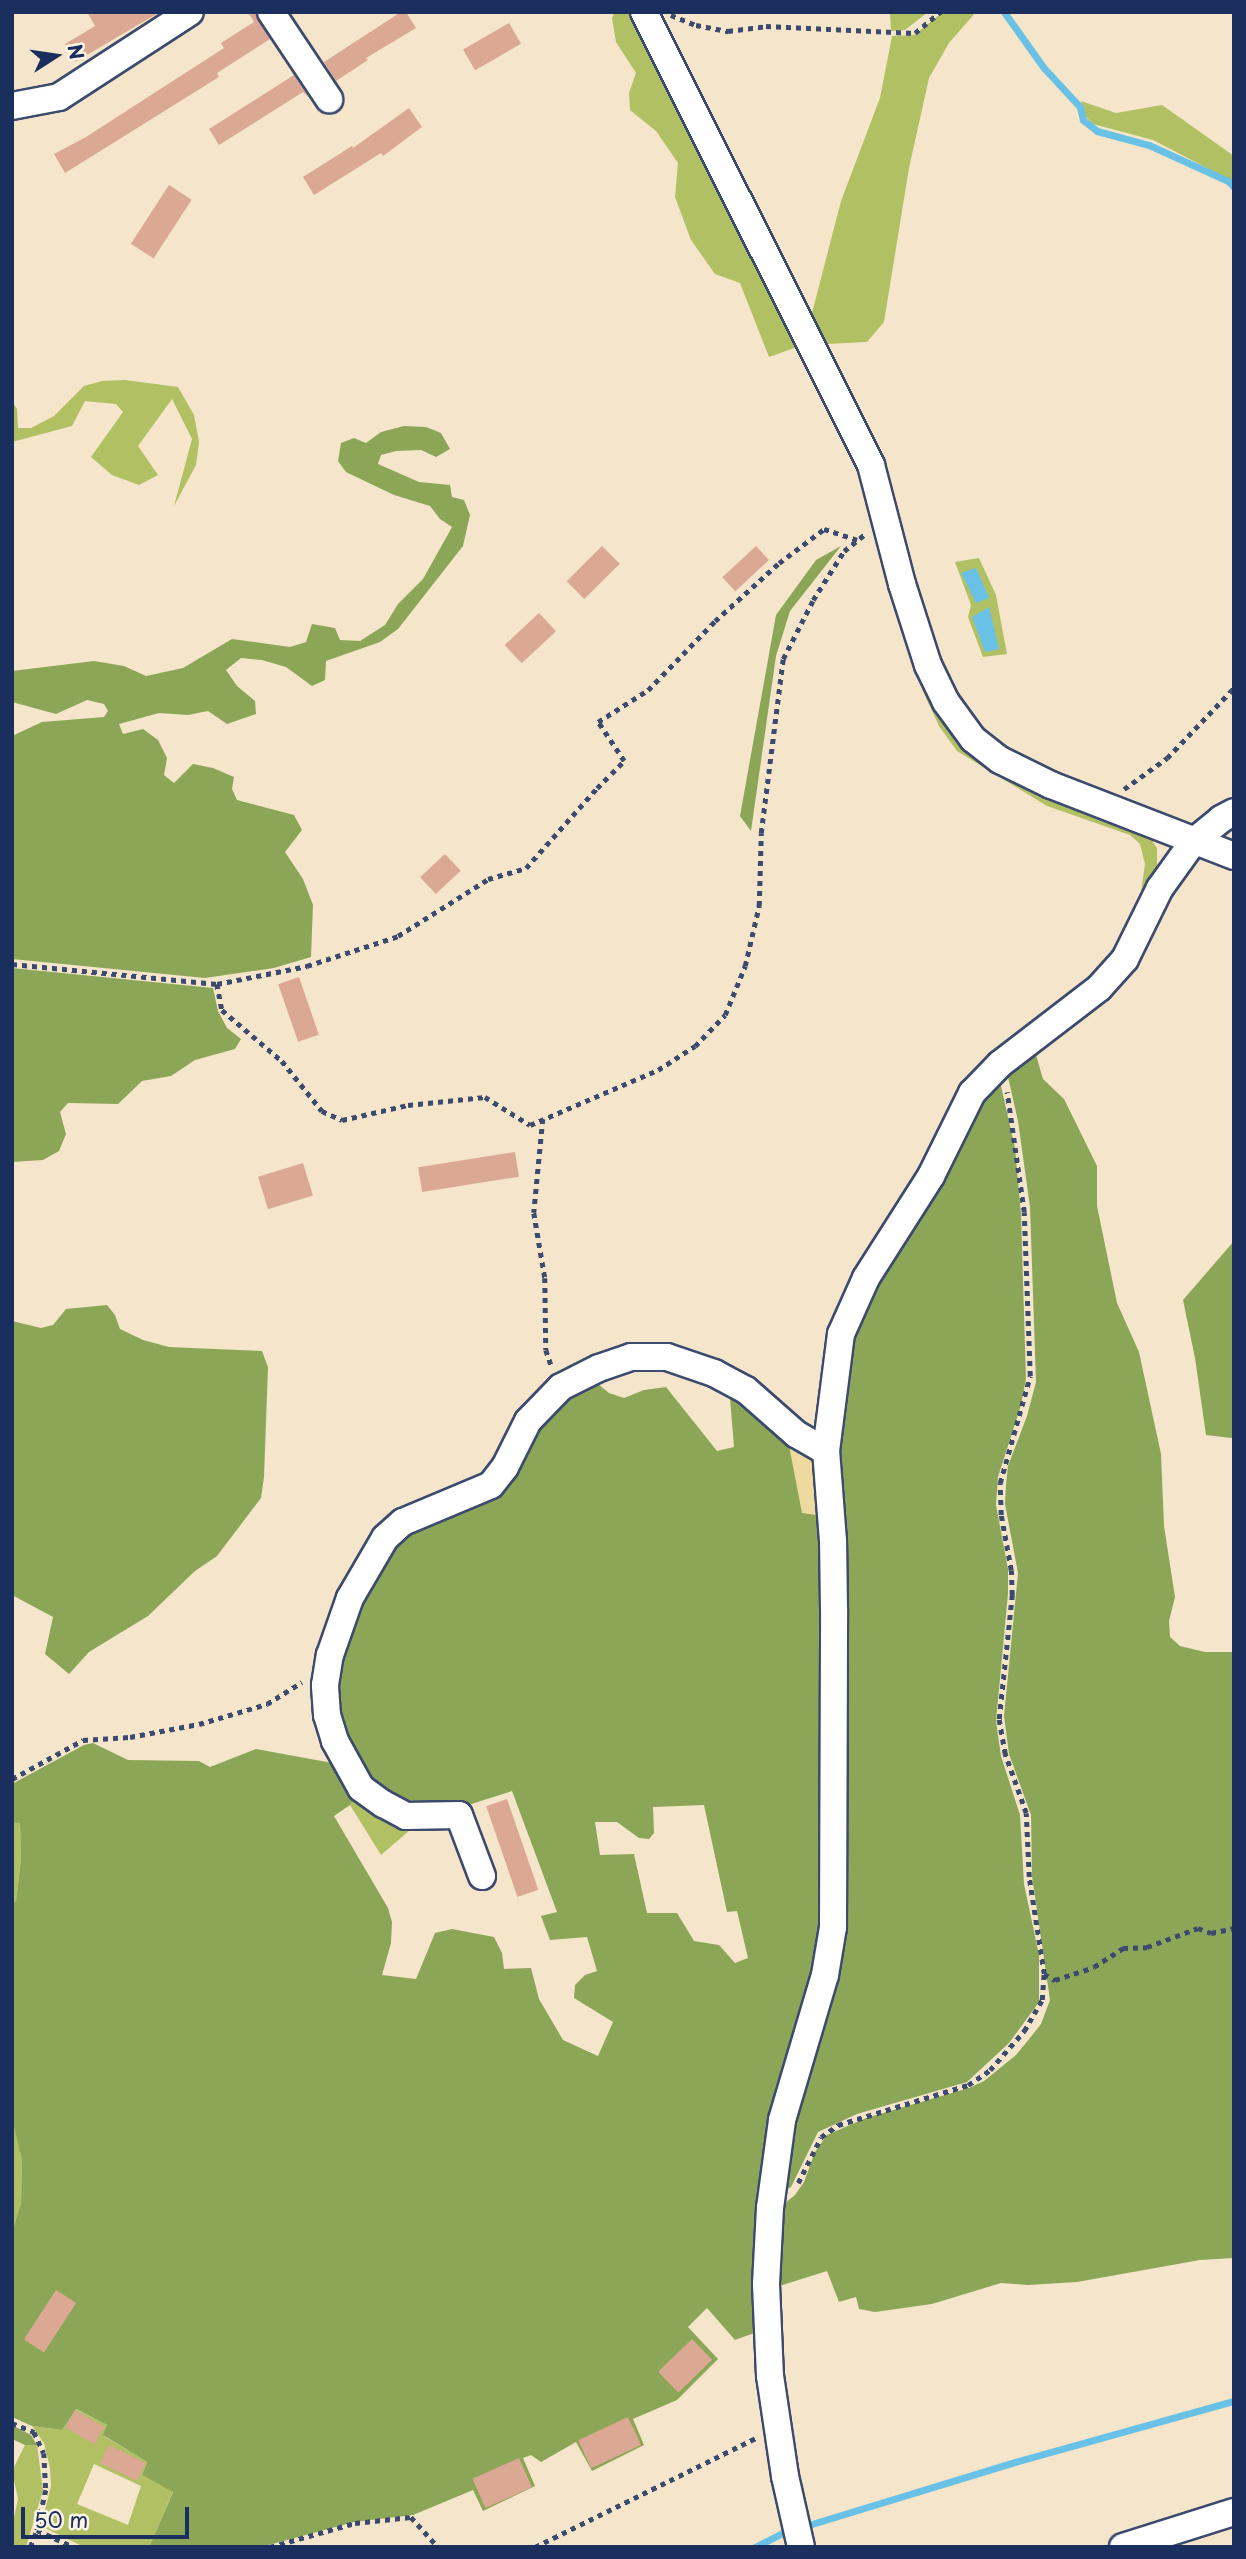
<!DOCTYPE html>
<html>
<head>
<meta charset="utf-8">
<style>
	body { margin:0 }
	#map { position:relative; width:1246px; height:2559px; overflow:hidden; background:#f5e5ca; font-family:"Playpen Sans",sans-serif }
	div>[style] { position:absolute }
	.green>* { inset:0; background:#b1c062 }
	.forest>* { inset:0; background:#8ca658 }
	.sand>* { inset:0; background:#eeda9e }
	.water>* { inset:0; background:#69c1e6 }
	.stream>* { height:7px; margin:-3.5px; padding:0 3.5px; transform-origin:3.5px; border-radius:3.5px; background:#69c1e6 }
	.building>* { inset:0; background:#dba893; transform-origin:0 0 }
	.path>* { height:4.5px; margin-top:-2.25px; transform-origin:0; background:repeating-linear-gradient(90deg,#3c4a6e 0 5px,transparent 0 10px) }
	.roads { filter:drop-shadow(2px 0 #3c4a6e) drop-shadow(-2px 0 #3c4a6e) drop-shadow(0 2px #3c4a6e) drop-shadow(0 -2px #3c4a6e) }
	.street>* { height:26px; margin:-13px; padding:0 13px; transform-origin:13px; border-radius:13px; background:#fff }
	span { translate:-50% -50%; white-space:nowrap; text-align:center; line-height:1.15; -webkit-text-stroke:5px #fcf5e5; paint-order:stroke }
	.frame { position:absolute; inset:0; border:14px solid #1b2f5e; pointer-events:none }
	.north { position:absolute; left:21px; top:21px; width:70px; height:70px; -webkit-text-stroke:5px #fcf5e5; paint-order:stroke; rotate:78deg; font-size:19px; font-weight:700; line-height:28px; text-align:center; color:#1b2f5e }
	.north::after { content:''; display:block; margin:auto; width:24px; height:32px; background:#1b2f5e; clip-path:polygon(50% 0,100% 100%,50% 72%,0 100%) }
	.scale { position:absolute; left:21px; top:2507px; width:168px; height:32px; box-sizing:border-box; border:4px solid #1b2f5e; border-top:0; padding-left:9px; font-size:21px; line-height:24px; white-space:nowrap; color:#1b2f5e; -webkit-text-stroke:5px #fcf5e5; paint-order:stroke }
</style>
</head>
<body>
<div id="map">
	<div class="green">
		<i style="clip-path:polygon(615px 12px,635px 12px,797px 347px,769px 357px,740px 283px,715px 274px,691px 240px,675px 197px,678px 163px,656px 131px,630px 110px,629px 93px,636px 73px,616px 42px,612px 18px)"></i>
		<i style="clip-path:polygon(890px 12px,928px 12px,905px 30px,891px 31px)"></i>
		<i style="clip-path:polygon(943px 12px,976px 12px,949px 43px,929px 78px,909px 168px,884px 322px,867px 342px,827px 344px,814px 339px,811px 317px,841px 201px,880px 98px,892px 36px,914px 35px)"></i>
		<i style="clip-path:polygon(1081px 101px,1116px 113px,1162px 105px,1234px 156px,1234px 182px,1153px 140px,1093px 124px,1086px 117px)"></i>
		<i style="clip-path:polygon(125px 380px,178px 387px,194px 415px,199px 442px,196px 465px,174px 506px,192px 439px,172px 399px,138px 446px,158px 475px,139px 485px,112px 475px,91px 457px,123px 412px,116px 404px,85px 401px,72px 426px,12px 442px,12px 401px,17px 409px,18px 428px,31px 428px,54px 416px,84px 386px,102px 381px)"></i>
		<i style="clip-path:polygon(979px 558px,996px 595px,1007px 654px,983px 657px,968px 617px,971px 605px,955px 562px)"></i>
		<i style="clip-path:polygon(902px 625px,943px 718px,1149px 836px,1157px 848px,1157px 867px,1147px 905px,1129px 944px,1072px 996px,1105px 964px,1128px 929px,1140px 899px,1145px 864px,1140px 844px,1130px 835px,1047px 806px,957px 751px,939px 726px,926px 698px,911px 662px)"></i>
		<i style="clip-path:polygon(357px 1792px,417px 1824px,381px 1855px,350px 1805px)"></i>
		<i style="clip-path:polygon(12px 1822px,20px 1822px,21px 1860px,16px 1901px,12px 1903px)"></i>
		<i style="clip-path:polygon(13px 2118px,22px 2160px,21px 2203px,12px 2232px)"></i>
		<i style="clip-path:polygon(evenodd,75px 2409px,107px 2425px,104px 2436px,147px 2462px,142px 2475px,173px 2491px,149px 2547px,84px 2547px,41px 2526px,51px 2486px,50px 2468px,44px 2443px,32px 2426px,62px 2430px,75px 2409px,94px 2464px,141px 2486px,128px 2525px,77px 2504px,94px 2464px)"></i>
		<i style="clip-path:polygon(25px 2445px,37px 2445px,43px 2490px,26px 2547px,12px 2547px,12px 2526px,18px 2499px,12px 2471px)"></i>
	</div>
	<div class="forest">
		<i style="clip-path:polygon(404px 426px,426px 427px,441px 433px,450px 449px,436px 457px,421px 450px,396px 451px,381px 455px,378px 464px,419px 482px,450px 485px,452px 497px,464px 500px,470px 515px,463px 546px,398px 629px,380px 642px,326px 661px,325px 680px,312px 686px,286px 667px,262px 660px,241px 658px,226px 670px,237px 686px,255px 701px,256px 714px,227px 724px,208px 711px,188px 715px,159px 713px,119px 724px,123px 734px,143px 729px,158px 740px,167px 758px,164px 775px,174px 783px,193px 764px,213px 768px,234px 777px,232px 789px,237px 800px,294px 815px,302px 830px,285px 852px,303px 879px,313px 905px,311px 957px,274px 968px,205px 978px,12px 959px,12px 736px,42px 722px,104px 717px,108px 711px,104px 704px,87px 700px,56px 714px,12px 702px,12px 671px,94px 661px,124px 666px,146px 676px,183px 668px,232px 639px,290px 647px,306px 642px,312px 624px,335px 628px,340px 640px,360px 641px,385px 625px,398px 604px,423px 579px,452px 527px,440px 519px,430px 506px,394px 495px,346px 472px,338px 461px,341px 443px,354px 438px,366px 443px,381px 432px)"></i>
		<i style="clip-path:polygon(841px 546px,790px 611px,776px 656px,751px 831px,740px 816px,776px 615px,816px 560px)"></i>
		<i style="clip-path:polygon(12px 968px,213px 988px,218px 1011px,227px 1028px,241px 1039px,235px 1049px,195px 1060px,171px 1076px,142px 1081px,118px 1104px,68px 1103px,60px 1112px,66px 1134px,59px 1151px,43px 1160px,12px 1162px)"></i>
		<i style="clip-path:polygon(1034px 1048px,1043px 1079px,1064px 1099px,1097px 1166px,1097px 1206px,1117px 1303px,1139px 1352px,1161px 1454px,1164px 1526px,1175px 1597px,1169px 1621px,1170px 1637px,1180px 1646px,1205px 1652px,1234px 1652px,1234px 2258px,1200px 2260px,1077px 2282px,1028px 2285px,1001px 2283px,932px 2304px,875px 2312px,859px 2309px,856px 2297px,839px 2302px,827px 2271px,773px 2288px,775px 2211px,795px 2195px,804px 2182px,815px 2152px,827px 2135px,866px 2118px,969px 2088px,984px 2081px,1016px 2055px,1030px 2038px,1041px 2024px,1050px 2000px,1032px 1876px,1031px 1815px,1009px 1754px,1004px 1716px,1018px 1573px,1005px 1504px,1006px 1485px,1008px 1466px,1027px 1416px,1036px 1382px,1030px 1207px,1018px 1121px,1006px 1068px)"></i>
		<i style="clip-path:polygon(999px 1077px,1015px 1148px,1021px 1214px,1026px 1379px,1021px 1405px,998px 1477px,996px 1505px,1008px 1569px,1008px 1594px,996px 1721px,1001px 1756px,1020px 1815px,1024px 1884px,1039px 1955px,1039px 2002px,1009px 2043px,967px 2082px,857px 2114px,818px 2132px,791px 2187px,781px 2193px,786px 2126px,831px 1977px,835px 1478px,847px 1333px,966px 1120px)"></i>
		<i style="clip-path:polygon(1234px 1241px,1234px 1437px,1231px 1438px,1206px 1435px,1195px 1358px,1183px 1300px)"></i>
		<i style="clip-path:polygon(107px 1305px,115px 1315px,120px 1329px,143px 1340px,169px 1347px,262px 1351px,268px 1367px,264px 1477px,261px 1498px,217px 1556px,195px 1571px,148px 1616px,89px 1652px,69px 1674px,45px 1654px,53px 1617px,12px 1595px,12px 1321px,41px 1328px,53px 1325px,66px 1309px)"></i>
		<i style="clip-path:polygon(evenodd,592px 1379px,609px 1393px,624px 1398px,644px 1390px,666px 1387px,717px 1451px,734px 1447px,729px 1386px,787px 1435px,823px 1516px,822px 1924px,818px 1957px,774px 2099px,757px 2332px,735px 2340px,707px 2308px,688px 2327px,718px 2359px,677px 2400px,633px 2419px,644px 2445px,592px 2471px,576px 2442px,541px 2462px,531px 2455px,523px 2458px,535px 2486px,483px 2511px,473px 2490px,413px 2515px,354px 2522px,261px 2547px,149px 2547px,173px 2492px,142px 2475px,147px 2462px,103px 2435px,107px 2425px,76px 2409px,62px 2430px,32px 2426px,12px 2417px,12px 2232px,21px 2203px,22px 2160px,12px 2118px,12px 1903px,16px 1901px,21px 1860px,20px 1823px,12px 1822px,12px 1784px,84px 1745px,93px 1743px,128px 1760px,199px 1761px,210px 1767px,256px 1749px,338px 1764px,357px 1792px,350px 1805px,334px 1816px,388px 1908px,392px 1922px,391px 1943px,382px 1975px,416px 1979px,435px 1933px,452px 1929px,494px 1937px,502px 1953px,504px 1969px,531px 1968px,539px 1999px,563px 2040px,598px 2056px,613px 2022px,574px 1998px,575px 1985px,585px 1975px,597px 1971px,587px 1937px,550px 1940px,541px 1916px,557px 1912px,512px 1791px,462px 1807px,411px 1810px,362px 1780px,332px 1717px,345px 1632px,395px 1538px,455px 1506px,551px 1411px,592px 1379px,704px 1805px,727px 1912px,737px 1911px,748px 1958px,735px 1963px,719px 1945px,694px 1941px,677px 1913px,647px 1913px,634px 1854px,600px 1855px,595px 1822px,617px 1822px,639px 1838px,649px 1839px,654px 1833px,653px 1807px,704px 1805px)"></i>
		<i style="clip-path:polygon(12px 2425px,31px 2435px,37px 2445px,25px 2445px,12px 2439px)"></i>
	</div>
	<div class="sand">
		<i style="clip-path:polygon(787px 1435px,817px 1453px,823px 1516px,802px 1513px)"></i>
	</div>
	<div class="water">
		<i style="clip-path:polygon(976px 568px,989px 598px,976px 603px,961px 573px)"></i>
		<i style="clip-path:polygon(989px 607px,999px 649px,985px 652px,972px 617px)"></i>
	</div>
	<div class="stream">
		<i style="left:1004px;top:12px;width:69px;rotate:54.5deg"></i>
		<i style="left:1044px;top:68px;width:53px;rotate:47.3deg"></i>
		<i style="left:1080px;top:107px;width:13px;rotate:77deg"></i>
		<i style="left:1083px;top:120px;width:18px;rotate:38deg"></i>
		<i style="left:1097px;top:131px;width:54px;rotate:15.1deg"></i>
		<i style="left:1149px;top:145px;width:87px;rotate:24.5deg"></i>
		<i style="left:1228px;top:181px;width:8px;rotate:45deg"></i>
		<i style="left:802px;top:2527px;width:223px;rotate:-17deg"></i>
		<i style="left:1015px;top:2462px;width:227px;rotate:-15.6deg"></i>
		<i style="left:755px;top:2547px;width:38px;rotate:-27deg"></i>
	</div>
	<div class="building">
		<i style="clip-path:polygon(87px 12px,160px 12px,75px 62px,65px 44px,95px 26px)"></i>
		<i style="clip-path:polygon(248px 12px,255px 12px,270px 39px,217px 73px,219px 77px,65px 173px,54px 154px,86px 137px,224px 48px,221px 43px,254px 22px)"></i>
		<i style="clip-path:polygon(401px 12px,406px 12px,416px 28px,366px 58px,368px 60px,336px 81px,324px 62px)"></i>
		<i style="left:509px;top:23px;width:24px;height:53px;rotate:60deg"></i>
		<i style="clip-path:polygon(294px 75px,309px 98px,303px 92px,219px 145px,209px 129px)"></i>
		<i style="clip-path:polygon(409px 108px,422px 127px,383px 156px,381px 153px,314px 195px,303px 177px,352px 146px,353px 148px)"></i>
		<i style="left:169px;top:185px;width:27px;height:70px;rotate:33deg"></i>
		<i style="left:602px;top:546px;width:25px;height:50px;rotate:45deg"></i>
		<i style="left:756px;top:546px;width:19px;height:46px;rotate:47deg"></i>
		<i style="left:539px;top:613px;width:25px;height:47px;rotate:47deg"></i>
		<i style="left:445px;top:854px;width:23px;height:34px;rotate:47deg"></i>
		<i style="left:299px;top:977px;width:61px;height:22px;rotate:71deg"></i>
		<i style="left:515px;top:1152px;width:25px;height:98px;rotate:81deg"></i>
		<i style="left:303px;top:1163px;width:34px;height:47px;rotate:73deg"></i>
		<i style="left:507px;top:1799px;width:96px;height:22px;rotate:71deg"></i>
		<i style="left:56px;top:2290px;width:24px;height:59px;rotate:33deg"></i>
		<i style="left:692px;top:2339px;width:29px;height:47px;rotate:46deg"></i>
		<i style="left:75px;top:2410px;width:34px;height:20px;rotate:30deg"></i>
		<i style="left:628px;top:2417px;width:31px;height:55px;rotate:65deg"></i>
		<i style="left:109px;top:2445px;width:41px;height:20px;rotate:26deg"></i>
		<i style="left:519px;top:2458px;width:32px;height:51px;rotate:66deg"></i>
	</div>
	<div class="path">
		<i style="left:671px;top:15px;width:27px;rotate:22deg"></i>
		<i style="left:696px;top:25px;width:33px;rotate:11deg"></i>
		<i style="left:728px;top:31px;width:38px;rotate:-7deg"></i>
		<i style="left:766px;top:26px;width:149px;rotate:2.7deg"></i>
		<i style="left:915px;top:33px;width:33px;rotate:-40deg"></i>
		<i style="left:1124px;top:789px;width:53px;rotate:-35.8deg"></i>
		<i style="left:1167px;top:758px;width:97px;rotate:-46.3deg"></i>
		<i style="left:12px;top:964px;width:206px;rotate:5.6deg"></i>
		<i style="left:217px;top:984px;width:92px;rotate:-11.3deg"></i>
		<i style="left:307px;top:966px;width:96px;rotate:-18.2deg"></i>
		<i style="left:398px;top:936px;width:107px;rotate:-32.3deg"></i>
		<i style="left:488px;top:879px;width:40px;rotate:-16deg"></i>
		<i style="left:526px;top:868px;width:107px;rotate:-48.4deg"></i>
		<i style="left:597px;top:788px;width:38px;rotate:-45deg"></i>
		<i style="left:624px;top:761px;width:47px;rotate:-123.7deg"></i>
		<i style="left:598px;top:722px;width:59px;rotate:-32.6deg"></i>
		<i style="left:648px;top:690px;width:96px;rotate:-45.8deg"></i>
		<i style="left:715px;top:621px;width:86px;rotate:-42.2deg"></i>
		<i style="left:779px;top:563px;width:56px;rotate:-37.1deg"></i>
		<i style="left:824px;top:529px;width:35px;rotate:18deg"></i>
		<i style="left:217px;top:984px;width:26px;rotate:79deg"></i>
		<i style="left:222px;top:1010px;width:79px;rotate:40.4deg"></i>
		<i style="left:282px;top:1061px;width:64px;rotate:51.3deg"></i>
		<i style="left:322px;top:1111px;width:22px;rotate:24deg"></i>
		<i style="left:342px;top:1120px;width:68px;rotate:-12.8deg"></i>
		<i style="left:408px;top:1105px;width:77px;rotate:-5.9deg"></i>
		<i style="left:485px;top:1097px;width:53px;rotate:31.9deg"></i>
		<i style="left:530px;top:1125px;width:139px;rotate:-23.3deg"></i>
		<i style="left:658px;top:1070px;width:44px;rotate:-33deg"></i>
		<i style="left:695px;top:1046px;width:43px;rotate:-45.9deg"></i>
		<i style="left:725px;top:1015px;width:53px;rotate:-67.8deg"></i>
		<i style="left:745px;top:966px;width:62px;rotate:-76.9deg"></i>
		<i style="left:759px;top:906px;width:73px;rotate:-88.4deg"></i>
		<i style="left:761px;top:833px;width:175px;rotate:-82.8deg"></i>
		<i style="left:783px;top:659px;width:66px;rotate:-63deg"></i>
		<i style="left:813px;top:600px;width:58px;rotate:-57.7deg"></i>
		<i style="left:844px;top:551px;width:27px;rotate:-39deg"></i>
		<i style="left:543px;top:1119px;width:94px;rotate:95.5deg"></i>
		<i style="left:534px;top:1213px;width:66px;rotate:80.4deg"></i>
		<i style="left:545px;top:1278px;width:72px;rotate:89.2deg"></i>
		<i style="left:546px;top:1350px;width:18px;rotate:71deg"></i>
		<i style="left:12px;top:1779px;width:81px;rotate:-28.8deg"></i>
		<i style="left:83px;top:1740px;width:47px;rotate:-3.7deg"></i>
		<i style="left:130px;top:1737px;width:70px;rotate:-10.7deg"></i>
		<i style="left:199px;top:1724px;width:71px;rotate:-16.4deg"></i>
		<i style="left:267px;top:1704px;width:41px;rotate:-32.2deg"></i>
		<i style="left:1044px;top:1974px;width:13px;rotate:29deg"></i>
		<i style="left:1055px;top:1980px;width:41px;rotate:-18.4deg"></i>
		<i style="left:1094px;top:1967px;width:35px;rotate:-33deg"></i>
		<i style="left:1123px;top:1948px;width:24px;rotate:-2deg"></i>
		<i style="left:1147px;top:1947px;width:54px;rotate:-20.4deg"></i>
		<i style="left:1198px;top:1928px;width:14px;rotate:21deg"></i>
		<i style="left:1211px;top:1933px;width:24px;rotate:-12deg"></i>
		<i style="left:798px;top:2183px;width:51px;rotate:-63.4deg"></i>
		<i style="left:821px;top:2137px;width:21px;rotate:-35deg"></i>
		<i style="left:838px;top:2125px;width:136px;rotate:-17.1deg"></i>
		<i style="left:968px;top:2085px;width:27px;rotate:-34deg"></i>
		<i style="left:990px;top:2070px;width:52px;rotate:-48.9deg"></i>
		<i style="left:1024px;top:2031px;width:36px;rotate:-60deg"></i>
		<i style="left:1042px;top:2000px;width:26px;rotate:-86deg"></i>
		<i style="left:1044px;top:1974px;width:98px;rotate:-98.8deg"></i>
		<i style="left:1029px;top:1877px;width:64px;rotate:-92.7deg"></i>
		<i style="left:1026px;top:1813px;width:63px;rotate:-109.6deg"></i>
		<i style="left:1005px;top:1754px;width:36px;rotate:-100deg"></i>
		<i style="left:999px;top:1719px;width:125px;rotate:-84deg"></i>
		<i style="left:1012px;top:1595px;width:25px;rotate:-92deg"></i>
		<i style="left:1011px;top:1570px;width:56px;rotate:-100.3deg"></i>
		<i style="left:1001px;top:1515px;width:32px;rotate:-92deg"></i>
		<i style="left:1000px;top:1483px;width:111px;rotate:-74.3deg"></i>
		<i style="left:1030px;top:1376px;width:164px;rotate:-92.1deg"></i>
		<i style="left:1024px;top:1212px;width:121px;rotate:-98.1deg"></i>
		<i style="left:12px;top:2423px;width:24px;rotate:22deg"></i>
		<i style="left:34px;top:2432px;width:23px;rotate:65deg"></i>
		<i style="left:44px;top:2453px;width:37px;rotate:87deg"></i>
		<i style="left:46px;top:2490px;width:41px;rotate:102.7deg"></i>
		<i style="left:30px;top:2547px;width:18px;rotate:-68deg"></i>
		<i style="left:37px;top:2530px;width:40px;rotate:25deg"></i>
		<i style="left:270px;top:2547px;width:88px;rotate:-15.8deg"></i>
		<i style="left:355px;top:2523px;width:56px;rotate:-6.1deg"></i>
		<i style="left:411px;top:2517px;width:40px;rotate:48deg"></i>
		<i style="left:535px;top:2547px;width:249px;rotate:-26.3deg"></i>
	</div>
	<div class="roads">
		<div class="street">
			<i style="left:271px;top:12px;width:105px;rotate:56.3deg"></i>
			<i style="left:644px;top:12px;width:507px;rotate:63.38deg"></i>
			<i style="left:871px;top:465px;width:123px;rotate:75.4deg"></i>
			<i style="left:902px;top:584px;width:85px;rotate:72.2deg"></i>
			<i style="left:928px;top:665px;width:41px;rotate:64.1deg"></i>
			<i style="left:946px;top:702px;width:46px;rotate:53.9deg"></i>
			<i style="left:973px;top:739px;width:34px;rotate:38deg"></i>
			<i style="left:1000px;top:760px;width:57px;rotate:26.1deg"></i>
			<i style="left:1051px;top:785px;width:196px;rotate:21.2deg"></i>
			<i style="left:12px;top:106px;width:48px;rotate:-10.8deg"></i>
			<i style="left:59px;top:97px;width:156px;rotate:-33deg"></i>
			<i style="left:482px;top:1876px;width:65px;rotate:-110.7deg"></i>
			<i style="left:459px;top:1815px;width:53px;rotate:178.9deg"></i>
			<i style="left:406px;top:1816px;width:26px;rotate:-152deg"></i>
			<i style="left:383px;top:1804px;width:27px;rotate:-144deg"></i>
			<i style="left:361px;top:1788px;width:54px;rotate:-119deg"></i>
			<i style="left:335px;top:1741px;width:27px;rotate:-107deg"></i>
			<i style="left:327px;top:1715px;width:30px;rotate:-94deg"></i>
			<i style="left:325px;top:1685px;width:30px;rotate:-81deg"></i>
			<i style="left:330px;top:1655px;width:60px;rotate:-70.7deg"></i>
			<i style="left:350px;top:1598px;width:69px;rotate:-59.7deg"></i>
			<i style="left:385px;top:1538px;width:24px;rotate:-42deg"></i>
			<i style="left:403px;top:1522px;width:95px;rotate:-22.8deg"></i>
			<i style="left:491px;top:1485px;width:23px;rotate:-52deg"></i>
			<i style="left:505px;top:1467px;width:51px;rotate:-63.4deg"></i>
			<i style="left:528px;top:1421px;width:47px;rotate:-45.9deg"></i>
			<i style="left:561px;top:1387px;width:42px;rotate:-26.6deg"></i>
			<i style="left:599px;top:1368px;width:34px;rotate:-19deg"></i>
			<i style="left:631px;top:1357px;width:36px"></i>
			<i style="left:667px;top:1357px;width:50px;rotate:18.8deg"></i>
			<i style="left:714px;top:1373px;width:36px;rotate:28deg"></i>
			<i style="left:746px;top:1390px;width:67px;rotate:41.3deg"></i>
			<i style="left:796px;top:1434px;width:34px;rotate:30deg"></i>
			<i style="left:801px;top:2547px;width:73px;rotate:-102.7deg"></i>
			<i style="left:785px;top:2476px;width:101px;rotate:-98.5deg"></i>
			<i style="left:770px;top:2376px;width:92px;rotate:-92.5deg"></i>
			<i style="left:766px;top:2284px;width:76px;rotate:-87deg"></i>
			<i style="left:770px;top:2208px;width:89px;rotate:-82.2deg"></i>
			<i style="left:782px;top:2120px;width:151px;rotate:-73.5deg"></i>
			<i style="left:825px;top:1975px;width:49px;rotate:-80.5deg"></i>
			<i style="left:833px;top:1927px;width:318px;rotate:-89.8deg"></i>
			<i style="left:834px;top:1609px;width:68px;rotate:-90.8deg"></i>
			<i style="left:833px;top:1541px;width:90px;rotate:-94.4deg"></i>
			<i style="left:826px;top:1451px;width:118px;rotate:-82.7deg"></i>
			<i style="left:841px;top:1334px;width:61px;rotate:-65.9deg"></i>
			<i style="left:866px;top:1278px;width:121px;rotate:-57.5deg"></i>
			<i style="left:931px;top:1176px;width:93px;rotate:-63.7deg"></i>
			<i style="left:972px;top:1093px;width:40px;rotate:-46deg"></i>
			<i style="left:1000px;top:1064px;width:125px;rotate:-37.5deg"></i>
			<i style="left:1099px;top:988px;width:39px;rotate:-48deg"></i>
			<i style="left:1125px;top:959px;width:79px;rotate:-63.8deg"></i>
			<i style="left:1160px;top:888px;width:57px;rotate:-54.3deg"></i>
			<i style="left:1193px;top:842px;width:36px;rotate:-39deg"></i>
			<i style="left:1221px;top:819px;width:15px;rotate:-28deg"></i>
			<i style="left:1123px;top:2547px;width:116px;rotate:-17.5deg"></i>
		</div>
	</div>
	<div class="frame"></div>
	<div class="north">N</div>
	<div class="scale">50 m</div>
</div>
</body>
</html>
